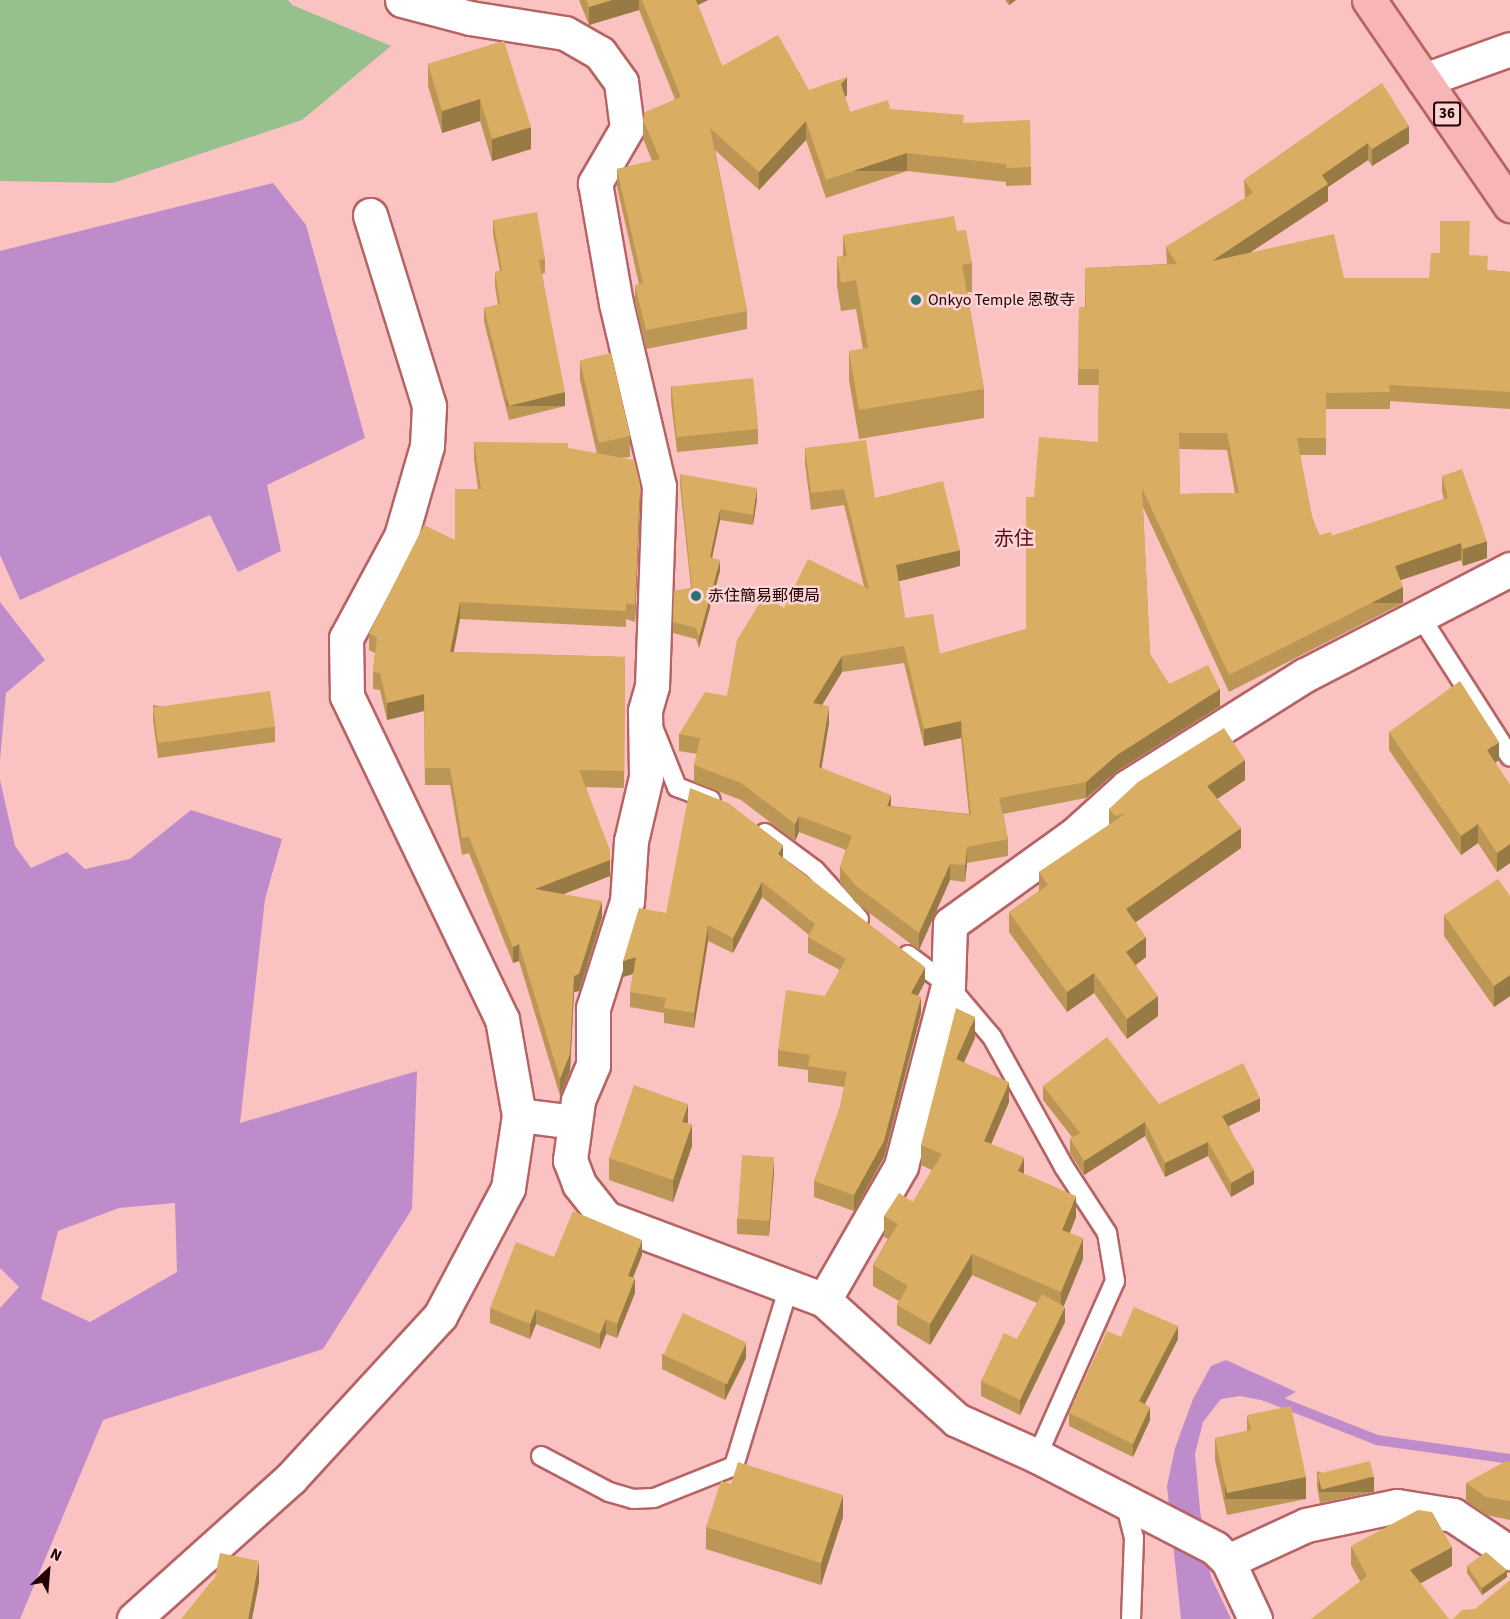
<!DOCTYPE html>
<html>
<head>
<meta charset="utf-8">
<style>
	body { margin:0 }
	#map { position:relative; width:1510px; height:1619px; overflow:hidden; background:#fac2c1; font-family:"Source Sans 3","Noto Sans JP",sans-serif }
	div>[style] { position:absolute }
	.green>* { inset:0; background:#96c18c }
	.water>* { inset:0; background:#bf8ccb }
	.stream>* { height:10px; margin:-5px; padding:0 5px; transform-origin:5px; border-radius:5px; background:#bf8ccb }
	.roads { filter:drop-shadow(2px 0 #b76365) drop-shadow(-2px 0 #b76365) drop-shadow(0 2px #b76365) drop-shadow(0 -2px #b76365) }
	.lane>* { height:18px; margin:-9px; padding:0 9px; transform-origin:9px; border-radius:9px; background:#fff }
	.street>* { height:33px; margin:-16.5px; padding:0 16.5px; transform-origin:16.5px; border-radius:16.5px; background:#fff }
	.secondary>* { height:33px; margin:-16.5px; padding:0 16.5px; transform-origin:16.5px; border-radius:16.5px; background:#fff }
	.primary>* { height:33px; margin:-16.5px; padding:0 16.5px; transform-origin:16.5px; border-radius:16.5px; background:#f7b5b6 }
	.wall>* { inset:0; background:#bb9655 }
	.shaded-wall>* { inset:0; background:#987a45; transform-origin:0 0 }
	.building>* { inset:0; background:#d9ae63; transform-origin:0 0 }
	.dots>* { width:16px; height:16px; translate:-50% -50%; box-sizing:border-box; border:3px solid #fbd4d3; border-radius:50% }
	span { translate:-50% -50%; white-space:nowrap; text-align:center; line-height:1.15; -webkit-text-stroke:5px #fbd4d3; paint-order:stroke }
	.shield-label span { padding:2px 4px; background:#fbd4d3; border:2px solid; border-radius:4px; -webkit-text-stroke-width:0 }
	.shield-label { font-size:15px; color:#210306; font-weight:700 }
	.poi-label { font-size:16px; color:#210306 }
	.left { translate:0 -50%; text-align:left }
	.quarter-label { font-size:20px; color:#580b16 }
	.north { position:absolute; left:18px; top:1541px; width:60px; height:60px; -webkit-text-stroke:4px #fbd4d3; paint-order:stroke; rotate:26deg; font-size:16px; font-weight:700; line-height:24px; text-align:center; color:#210306 }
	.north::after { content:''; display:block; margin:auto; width:21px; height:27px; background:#210306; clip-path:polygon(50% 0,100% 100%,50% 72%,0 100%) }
</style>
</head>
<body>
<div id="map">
	<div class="green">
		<i style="clip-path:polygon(0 0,288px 0,292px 5px,391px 46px,302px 120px,113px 183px,0 181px)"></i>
	</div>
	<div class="water">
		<i style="clip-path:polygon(273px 183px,306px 225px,365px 438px,267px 485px,281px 551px,238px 572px,210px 515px,20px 600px,0 555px,0 251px)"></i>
		<i style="clip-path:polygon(0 602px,45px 660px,6px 693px,0 760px)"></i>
		<i style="clip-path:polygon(evenodd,0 780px,15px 846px,31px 868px,67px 852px,85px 869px,130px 859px,191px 810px,282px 839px,265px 899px,240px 1123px,417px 1071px,412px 1209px,323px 1349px,103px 1420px,20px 1619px,0 1619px,0 1308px,19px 1287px,0 1268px,0 780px,175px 1203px,177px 1272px,90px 1322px,41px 1299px,58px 1231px,119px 1208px,175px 1203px)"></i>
		<i style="clip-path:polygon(1226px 1360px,1296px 1392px,1276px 1403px,1240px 1396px,1221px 1399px,1203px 1422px,1195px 1454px,1200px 1510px,1211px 1577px,1231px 1619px,1181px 1619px,1167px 1486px,1175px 1448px,1193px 1399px,1211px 1366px)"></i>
	</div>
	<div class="stream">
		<i style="left:1265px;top:1396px;width:120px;rotate:21.4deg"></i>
		<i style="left:1377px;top:1440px;width:134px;rotate:8.1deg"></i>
	</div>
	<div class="roads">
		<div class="lane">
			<i style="left:1420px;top:616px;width:167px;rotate:57.4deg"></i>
			<i style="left:653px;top:727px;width:65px;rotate:68.2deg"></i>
			<i style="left:677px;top:787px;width:36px;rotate:21deg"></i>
			<i style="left:765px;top:833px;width:62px;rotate:36.5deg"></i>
			<i style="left:815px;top:870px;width:66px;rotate:48.1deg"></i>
			<i style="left:908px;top:955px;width:50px;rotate:36.9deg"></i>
			<i style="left:948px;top:985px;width:68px;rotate:49.8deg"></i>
			<i style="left:992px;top:1037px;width:149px;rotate:61deg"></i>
			<i style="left:1064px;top:1167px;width:79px;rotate:56.9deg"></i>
			<i style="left:1107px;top:1233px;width:49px;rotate:80.5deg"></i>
			<i style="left:1115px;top:1281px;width:192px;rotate:114deg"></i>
			<i style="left:541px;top:1456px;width:77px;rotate:27.9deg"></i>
			<i style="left:609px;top:1492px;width:25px;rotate:16deg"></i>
			<i style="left:633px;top:1499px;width:21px;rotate:-3deg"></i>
			<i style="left:654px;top:1498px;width:86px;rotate:-21.8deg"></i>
			<i style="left:734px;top:1466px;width:188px;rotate:-73deg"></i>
			<i style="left:1125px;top:1502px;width:37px;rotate:76deg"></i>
			<i style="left:1134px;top:1538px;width:81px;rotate:92.1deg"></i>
		</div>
		<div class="street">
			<i style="left:402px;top:0;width:70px;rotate:14.8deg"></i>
			<i style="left:470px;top:18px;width:96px;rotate:9deg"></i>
			<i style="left:565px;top:33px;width:40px;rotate:29.7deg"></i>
			<i style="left:600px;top:53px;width:36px;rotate:54deg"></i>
			<i style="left:621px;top:82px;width:46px;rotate:82.6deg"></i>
			<i style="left:627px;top:128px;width:64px;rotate:120.2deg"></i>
			<i style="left:595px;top:183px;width:122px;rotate:80.1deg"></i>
			<i style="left:616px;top:303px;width:188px;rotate:76.8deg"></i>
			<i style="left:659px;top:486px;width:200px;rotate:92deg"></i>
			<i style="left:652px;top:686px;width:26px;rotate:106deg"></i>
			<i style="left:645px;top:711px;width:66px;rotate:89.1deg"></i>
			<i style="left:646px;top:777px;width:66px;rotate:103.2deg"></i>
			<i style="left:631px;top:841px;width:60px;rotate:93.8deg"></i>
			<i style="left:627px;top:901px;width:112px;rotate:107.6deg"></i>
			<i style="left:593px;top:1008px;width:57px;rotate:90deg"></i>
			<i style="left:593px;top:1065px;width:39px;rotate:113deg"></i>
			<i style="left:578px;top:1101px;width:60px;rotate:97.7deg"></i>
			<i style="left:570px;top:1160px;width:26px;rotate:69deg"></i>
			<i style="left:579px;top:1184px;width:43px;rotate:51.5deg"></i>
			<i style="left:606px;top:1218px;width:233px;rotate:20.6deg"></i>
			<i style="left:824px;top:1300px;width:179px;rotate:42.1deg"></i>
			<i style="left:957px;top:1420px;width:88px;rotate:24.2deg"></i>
			<i style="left:1037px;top:1456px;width:200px;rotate:27.3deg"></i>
			<i style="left:1215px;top:1548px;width:18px;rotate:45deg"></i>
			<i style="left:1228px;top:1561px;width:64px;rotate:65deg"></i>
			<i style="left:370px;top:215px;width:200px;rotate:72.8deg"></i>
			<i style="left:429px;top:406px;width:40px;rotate:92.9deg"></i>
			<i style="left:427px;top:446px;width:94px;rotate:106.1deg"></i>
			<i style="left:401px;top:536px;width:116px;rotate:118.3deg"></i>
			<i style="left:346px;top:638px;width:58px;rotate:89deg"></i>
			<i style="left:347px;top:696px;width:358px;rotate:64.4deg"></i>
			<i style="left:502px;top:1019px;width:97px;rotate:80deg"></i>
			<i style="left:519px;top:1115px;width:55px;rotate:7.3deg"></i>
			<i style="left:824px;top:1300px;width:155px;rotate:-60.1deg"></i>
			<i style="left:901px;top:1166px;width:187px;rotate:-75.4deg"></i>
			<i style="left:948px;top:985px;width:61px;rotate:-88.1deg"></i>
			<i style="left:950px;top:924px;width:153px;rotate:-35.7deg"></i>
			<i style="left:1074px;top:835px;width:72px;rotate:-42.2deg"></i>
			<i style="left:1127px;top:787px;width:210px;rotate:-32.2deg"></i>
			<i style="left:1305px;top:675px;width:231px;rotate:-27.3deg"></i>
			<i style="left:1228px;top:1561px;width:86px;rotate:-24.8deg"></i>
			<i style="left:1306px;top:1525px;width:93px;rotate:-11.8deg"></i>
			<i style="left:1397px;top:1506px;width:57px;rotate:9.1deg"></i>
			<i style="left:1453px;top:1515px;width:69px;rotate:33.7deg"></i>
			<i style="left:134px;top:1619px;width:211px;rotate:-41.9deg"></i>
			<i style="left:291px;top:1478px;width:220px;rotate:-47.4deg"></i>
			<i style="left:440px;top:1316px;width:145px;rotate:-62deg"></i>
			<i style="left:508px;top:1188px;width:74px;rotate:-81.4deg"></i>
		</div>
		<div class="secondary">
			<i style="left:1424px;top:80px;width:91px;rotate:-19.8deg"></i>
		</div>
		<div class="primary">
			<i style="left:1369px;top:0;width:249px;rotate:55.5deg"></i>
		</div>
	</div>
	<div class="wall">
		<i style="clip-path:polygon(579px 0,708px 0,698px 5px,722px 66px,809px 90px,847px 95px,845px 97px,850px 112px,890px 109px,964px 123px,1031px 167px,1031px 185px,1006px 186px,1006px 182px,907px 171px,826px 198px,806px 140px,759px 190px,715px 150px,747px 311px,747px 329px,646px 349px,635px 303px,635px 285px,639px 284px,617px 187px,617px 169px,652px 161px,643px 138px,643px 120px,675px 99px,639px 10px,589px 25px)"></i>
		<i style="clip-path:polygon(1005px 0,1016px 0,1009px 5px)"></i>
		<i style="clip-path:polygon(504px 41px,531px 149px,492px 161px,480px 121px,442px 133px,428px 86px,428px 64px)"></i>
		<i style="clip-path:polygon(evenodd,1382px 83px,1409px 143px,1372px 166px,1368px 160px,1328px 187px,1328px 201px,1250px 252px,1344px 278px,1429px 278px,1469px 255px,1488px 270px,1510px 272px,1510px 409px,1390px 401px,1390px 409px,1326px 409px,1326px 455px,1300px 455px,1312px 517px,1319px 535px,1332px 536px,1444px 499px,1442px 492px,1442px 476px,1487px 558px,1463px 566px,1461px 560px,1400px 580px,1403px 603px,1229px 692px,1143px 507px,1150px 654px,1169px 684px,1220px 706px,1117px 771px,1086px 798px,1003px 814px,1008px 839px,1008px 856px,967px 863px,965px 882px,950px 880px,919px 950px,856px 903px,840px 883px,840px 867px,846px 850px,799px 832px,795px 841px,741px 800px,694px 782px,694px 765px,697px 754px,679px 751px,679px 734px,727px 696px,784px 608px,864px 586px,844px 505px,811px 510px,805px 464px,805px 448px,875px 498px,960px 566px,899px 581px,905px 618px,940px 654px,1026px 629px,1034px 497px,1098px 442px,1099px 385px,1078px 385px,1079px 307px,1085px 307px,1085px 268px,1167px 264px,1166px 247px,1245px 198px,1244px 180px,1382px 83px,1179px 449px,1227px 450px,1235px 493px,1180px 494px,1179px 449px,1382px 83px,904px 663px,924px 746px,961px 738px,969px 814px,891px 806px,821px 768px,829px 723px,822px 705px,842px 672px,904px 663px)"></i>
		<i style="clip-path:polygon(493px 220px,545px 259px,545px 273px,542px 274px,565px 406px,509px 420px,484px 322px,484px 308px,498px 305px,495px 286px,495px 272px,500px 271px,493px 234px)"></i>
		<i style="clip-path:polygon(957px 231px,972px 263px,972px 292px,967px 292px,984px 389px,984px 418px,859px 439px,849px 380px,849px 351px,863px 349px,856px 309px,841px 311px,837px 286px,837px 257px,843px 256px,843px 235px)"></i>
		<i style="clip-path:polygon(580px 360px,630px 436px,630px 457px,620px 458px,640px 500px,635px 622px,626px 619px,626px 627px,460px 619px,454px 652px,625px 657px,624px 788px,586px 787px,610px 867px,610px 876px,564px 894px,602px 917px,579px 991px,574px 992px,570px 1071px,560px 1096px,519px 961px,513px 963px,469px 853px,462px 855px,450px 785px,425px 785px,424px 711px,387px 720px,380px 690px,373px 689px,373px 672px,375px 653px,369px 650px,369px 633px,455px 540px,478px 489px,474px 459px,474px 442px,568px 449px,597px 454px,580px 380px)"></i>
		<i style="clip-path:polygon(671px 386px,758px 429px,758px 444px,677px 452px,671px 401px)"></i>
		<i style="clip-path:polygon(680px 474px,757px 499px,753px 525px,720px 520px,712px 558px,720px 571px,699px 648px,696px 639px,673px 633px,674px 591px,691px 588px,680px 485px)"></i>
		<i style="clip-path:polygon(153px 705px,275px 727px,275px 742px,158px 758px,153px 720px)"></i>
		<i style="clip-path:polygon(1389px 732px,1499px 760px,1495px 763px,1510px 785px,1510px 863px,1497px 872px,1478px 843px,1461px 855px,1389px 750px)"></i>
		<i style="clip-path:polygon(1245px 780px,1217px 799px,1241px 848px,1136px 922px,1146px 957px,1136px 965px,1158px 1016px,1127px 1039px,1094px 993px,1067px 1012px,1009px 932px,1009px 912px,1039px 891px,1039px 872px,1109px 825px,1109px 809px)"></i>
		<i style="clip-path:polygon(783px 858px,925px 982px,918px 996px,921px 1013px,884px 1157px,854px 1211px,814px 1197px,814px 1181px,840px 1107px,844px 1087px,808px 1082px,808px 1070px,778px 1066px,778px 1050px,825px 996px,840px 970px,808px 953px,808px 937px,809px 935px,762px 897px,733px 953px,708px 941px,694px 1028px,664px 1023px,664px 1013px,630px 1007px,630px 992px,633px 974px,623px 977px,666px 913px)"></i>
		<i style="clip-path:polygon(1510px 896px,1510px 996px,1494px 1007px,1444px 936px,1444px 915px)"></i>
		<i style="clip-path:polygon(975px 1038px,964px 1062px,1009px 1102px,991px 1144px,1024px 1174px,1076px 1217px,1070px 1233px,1083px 1259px,1063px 1306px,1065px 1322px,1020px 1415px,981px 1396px,981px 1381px,1017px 1339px,1037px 1303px,972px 1275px,930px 1345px,897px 1325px,897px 1305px,899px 1301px,873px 1286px,873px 1265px,888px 1239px,884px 1237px,884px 1216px,913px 1202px,932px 1170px,921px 1165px,921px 1145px)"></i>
		<i style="clip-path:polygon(1043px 1086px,1159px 1104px,1260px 1111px,1229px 1126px,1254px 1184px,1231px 1197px,1208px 1156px,1165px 1177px,1145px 1136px,1084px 1175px,1070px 1153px,1070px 1139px,1072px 1137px,1043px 1100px)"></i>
		<i style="clip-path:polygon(688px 1123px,692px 1146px,673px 1202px,609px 1180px,609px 1158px)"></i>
		<i style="clip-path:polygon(774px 1172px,769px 1236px,737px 1234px,737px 1219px)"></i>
		<i style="clip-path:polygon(642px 1255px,633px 1278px,635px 1293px,617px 1338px,606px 1334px,600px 1349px,536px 1324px,530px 1339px,490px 1323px,490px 1308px,554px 1257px)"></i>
		<i style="clip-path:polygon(1121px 1337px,1178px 1339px,1145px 1404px,1150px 1420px,1133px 1457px,1069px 1426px,1069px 1413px)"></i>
		<i style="clip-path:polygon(662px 1354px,746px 1358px,725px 1400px,662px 1369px)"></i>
		<i style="clip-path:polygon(1247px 1415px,1306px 1499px,1227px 1515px,1215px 1460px,1215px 1438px,1247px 1431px)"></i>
		<i style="clip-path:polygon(1510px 1462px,1510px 1520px,1486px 1515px,1466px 1501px,1466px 1483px)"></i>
		<i style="clip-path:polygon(1317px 1471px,1374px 1492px,1320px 1503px,1317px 1486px)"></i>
		<i style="clip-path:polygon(843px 1517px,821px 1585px,706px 1549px,706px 1527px)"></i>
		<i style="clip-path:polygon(1351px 1546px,1452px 1566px,1421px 1583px,1360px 1581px,1351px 1565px)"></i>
		<i style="clip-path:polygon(1467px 1566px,1507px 1577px,1482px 1595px,1467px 1573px)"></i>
	</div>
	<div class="shaded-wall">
		<i style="clip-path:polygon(612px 0,639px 0,639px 10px,589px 25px,589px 7px)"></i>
		<i style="clip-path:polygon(692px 0,708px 0,692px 8px)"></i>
		<i style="clip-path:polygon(1009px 0,1016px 0,1009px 5px)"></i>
		<i style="clip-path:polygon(847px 77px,847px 95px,841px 102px,841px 84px)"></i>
		<i style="clip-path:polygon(480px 99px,480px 121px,442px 133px,442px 111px)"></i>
		<i style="clip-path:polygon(806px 121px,806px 140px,759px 190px,759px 172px)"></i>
		<i style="clip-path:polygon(1409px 126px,1409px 143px,1372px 166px,1372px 149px)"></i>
		<i style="clip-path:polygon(531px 127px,531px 149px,492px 161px,492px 139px)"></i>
		<i style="clip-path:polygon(1368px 143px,1368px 160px,1328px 187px,1328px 201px,1212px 278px,1212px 261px,1322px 175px)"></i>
		<i style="left:907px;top:153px;width:18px;height:85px;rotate:90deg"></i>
		<i style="left:565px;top:392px;width:14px;height:58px;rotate:90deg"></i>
		<i style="clip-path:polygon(640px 484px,640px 500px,635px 622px,635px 605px)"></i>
		<i style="clip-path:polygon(757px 488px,757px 499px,753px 525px,753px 515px)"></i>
		<i style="clip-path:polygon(720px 509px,720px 520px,710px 568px,710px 557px)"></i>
		<i style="clip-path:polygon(1487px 541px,1487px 558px,1463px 566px,1463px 549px)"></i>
		<i style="clip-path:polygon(1461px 543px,1461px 560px,1395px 582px,1395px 566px)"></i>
		<i style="clip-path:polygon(960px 550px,960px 566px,896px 582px,896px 565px)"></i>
		<i style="clip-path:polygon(720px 560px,720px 571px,699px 648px,699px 637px)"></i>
		<i style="left:1403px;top:587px;width:16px;height:195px;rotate:90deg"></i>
		<i style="clip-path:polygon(460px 602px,460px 619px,450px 669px,450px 652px)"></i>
		<i style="clip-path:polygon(842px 656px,842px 672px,813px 720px,813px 703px)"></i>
		<i style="clip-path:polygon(1220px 689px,1220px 706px,1117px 771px,1086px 798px,1086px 782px,1117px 755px)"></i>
		<i style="clip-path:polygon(424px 694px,424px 711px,387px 720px,387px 703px)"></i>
		<i style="clip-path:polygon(829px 706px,829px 723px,819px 784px,819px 767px)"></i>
		<i style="clip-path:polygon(961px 721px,961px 738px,924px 746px,924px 729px)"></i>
		<i style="clip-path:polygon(1499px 742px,1499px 760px,1487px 769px,1487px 750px)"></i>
		<i style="clip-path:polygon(1245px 760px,1245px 780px,1207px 806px,1207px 786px)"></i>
		<i style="clip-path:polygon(891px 795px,891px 812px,887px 806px)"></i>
		<i style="clip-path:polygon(799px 816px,799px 832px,795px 841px,795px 824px)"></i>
		<i style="clip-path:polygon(1478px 824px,1478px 843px,1461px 855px,1461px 836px)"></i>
		<i style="clip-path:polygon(1241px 828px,1241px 848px,1126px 929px,1126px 909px)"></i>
		<i style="clip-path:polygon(1510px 844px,1510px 863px,1497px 872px,1497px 853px)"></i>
		<i style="clip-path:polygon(783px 845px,783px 860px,778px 854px)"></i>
		<i style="clip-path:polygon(967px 847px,967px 863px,965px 882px,965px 865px)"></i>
		<i style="clip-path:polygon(610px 850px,610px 876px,535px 905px,535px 889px)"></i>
		<i style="clip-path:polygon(950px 864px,950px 880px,919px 950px,919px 933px)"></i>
		<i style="clip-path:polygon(762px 882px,762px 897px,733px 953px,733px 938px)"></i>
		<i style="clip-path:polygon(602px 901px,602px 917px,579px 991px,574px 992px,570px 1071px,560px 1096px,560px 1079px,574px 976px)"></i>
		<i style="clip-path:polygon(708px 925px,708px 941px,694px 1028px,694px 1013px)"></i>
		<i style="clip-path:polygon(1146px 937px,1146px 957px,1126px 972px,1126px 952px)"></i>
		<i style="clip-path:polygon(519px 944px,519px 961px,513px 963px,513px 947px)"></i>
		<i style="clip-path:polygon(636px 957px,636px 973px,623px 977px,623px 961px)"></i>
		<i style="clip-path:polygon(925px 967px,925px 982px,911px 1008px,911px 993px)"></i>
		<i style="clip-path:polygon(1094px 973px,1094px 993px,1067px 1012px,1067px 992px)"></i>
		<i style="clip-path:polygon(1510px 975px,1510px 996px,1494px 1007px,1494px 986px)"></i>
		<i style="clip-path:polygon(1158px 996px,1158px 1016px,1127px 1039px,1127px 1019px)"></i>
		<i style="clip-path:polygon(921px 997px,921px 1013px,884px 1157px,854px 1211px,854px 1195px)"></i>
		<i style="clip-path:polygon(975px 1017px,975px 1038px,956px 1080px,956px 1059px)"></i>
		<i style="clip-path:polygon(1009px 1082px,1009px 1102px,984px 1161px,984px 1141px)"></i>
		<i style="clip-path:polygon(1260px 1098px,1260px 1111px,1222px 1129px,1222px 1116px)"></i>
		<i style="clip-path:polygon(688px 1104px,688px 1126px,682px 1122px)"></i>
		<i style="clip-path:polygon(1145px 1122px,1145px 1136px,1084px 1175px,1084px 1161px)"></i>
		<i style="clip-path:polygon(692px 1124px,692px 1146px,673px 1202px,673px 1180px)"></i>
		<i style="clip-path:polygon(1208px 1142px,1208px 1156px,1165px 1177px,1165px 1163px)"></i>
		<i style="clip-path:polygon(774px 1157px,774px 1172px,769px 1236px,769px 1221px)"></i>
		<i style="clip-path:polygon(1024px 1157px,1024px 1178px,1018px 1171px)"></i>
		<i style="clip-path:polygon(1254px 1170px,1254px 1184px,1231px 1197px,1231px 1183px)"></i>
		<i style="clip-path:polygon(1076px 1196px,1076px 1217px,1062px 1250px,1062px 1230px)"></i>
		<i style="clip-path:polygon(1083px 1238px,1083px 1259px,1061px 1313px,1061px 1292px)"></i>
		<i style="clip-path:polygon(642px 1240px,642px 1255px,628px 1290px,628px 1276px)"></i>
		<i style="clip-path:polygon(972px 1254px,972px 1275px,930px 1345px,930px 1324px)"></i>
		<i style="clip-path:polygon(635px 1278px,635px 1293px,617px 1338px,617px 1324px)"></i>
		<i style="clip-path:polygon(1065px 1307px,1065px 1322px,1020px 1415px,1020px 1400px)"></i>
		<i style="clip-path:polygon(536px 1309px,536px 1324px,530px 1339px,530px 1324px)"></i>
		<i style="clip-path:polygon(606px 1319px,606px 1334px,600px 1349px,600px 1334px)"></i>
		<i style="clip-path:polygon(1178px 1326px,1178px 1339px,1139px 1415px,1139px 1401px)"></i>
		<i style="clip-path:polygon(746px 1343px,746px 1358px,725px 1400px,725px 1385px)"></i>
		<i style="clip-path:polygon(1150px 1407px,1150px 1420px,1133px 1457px,1133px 1444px)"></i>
		<i style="left:1306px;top:1477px;width:22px;height:81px;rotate:90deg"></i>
		<i style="left:1374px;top:1477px;width:15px;height:55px;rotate:90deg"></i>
		<i style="clip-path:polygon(843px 1495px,843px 1517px,821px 1585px,821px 1563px)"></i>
		<i style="clip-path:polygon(1452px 1547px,1452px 1566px,1410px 1589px,1410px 1570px)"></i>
		<i style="clip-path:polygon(259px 1561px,259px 1583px,252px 1619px,248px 1619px)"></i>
		<i style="clip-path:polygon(1507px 1570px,1507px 1577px,1482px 1595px,1482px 1588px)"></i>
	</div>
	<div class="building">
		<i style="clip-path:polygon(586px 0,612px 0,589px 7px)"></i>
		<i style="clip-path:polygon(642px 0,696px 0,722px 66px,778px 35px,809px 90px,847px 77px,841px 84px,850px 112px,888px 100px,890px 109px,964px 115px,963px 123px,1030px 120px,1031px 167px,1006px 168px,1006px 164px,907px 153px,826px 180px,806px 121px,759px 172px,710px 128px,747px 311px,646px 330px,635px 285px,643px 283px,617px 169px,660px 159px,643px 120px,645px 112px,681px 97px)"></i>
		<i style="clip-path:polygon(504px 41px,531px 127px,492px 139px,480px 99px,442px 111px,428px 64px)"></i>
		<i style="clip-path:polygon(evenodd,1382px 83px,1409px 126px,1372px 149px,1368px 143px,1322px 175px,1328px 184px,1212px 261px,1334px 234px,1344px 278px,1429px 278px,1431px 253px,1440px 253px,1440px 221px,1470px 221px,1469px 255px,1488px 256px,1487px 270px,1510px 272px,1510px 392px,1389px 385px,1390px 392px,1326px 393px,1326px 438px,1297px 438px,1312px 517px,1319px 535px,1331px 532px,1332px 536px,1448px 498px,1442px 476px,1462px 469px,1487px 541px,1463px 549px,1461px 543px,1395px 566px,1403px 587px,1229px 675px,1142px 488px,1150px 654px,1169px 684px,1208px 665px,1220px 689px,1117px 755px,1086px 782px,999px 798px,1008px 839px,967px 847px,965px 865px,950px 864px,919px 933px,856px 886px,840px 867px,852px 836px,799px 816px,795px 824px,741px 783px,694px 765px,700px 738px,679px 734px,705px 692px,727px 696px,737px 640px,764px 596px,784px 608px,808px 559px,869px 589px,844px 489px,811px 493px,805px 448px,866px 440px,875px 498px,943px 481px,960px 550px,896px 565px,905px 618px,933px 614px,940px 654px,1026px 629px,1026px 497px,1034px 497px,1039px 437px,1098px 442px,1099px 369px,1078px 369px,1079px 307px,1086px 307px,1085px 268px,1177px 264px,1166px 247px,1253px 193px,1244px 180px,1382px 83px,1179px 433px,1227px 433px,1239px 493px,1180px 494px,1179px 433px,1382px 83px,904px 646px,924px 729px,961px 721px,971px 815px,887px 806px,891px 795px,819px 767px,829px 706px,813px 703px,842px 656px,904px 646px)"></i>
		<i style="clip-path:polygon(537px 212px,545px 259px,539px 260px,565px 392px,509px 406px,484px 308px,500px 304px,495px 272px,502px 271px,493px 220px)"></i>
		<i style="clip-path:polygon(954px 216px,957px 231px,966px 230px,972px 263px,962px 265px,984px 389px,859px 410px,849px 351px,868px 348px,856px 280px,841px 283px,837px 257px,847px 256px,843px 235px)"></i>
		<i style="left:611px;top:353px;width:85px;height:32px;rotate:77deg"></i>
		<i style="left:753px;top:378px;width:51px;height:82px;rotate:84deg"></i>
		<i style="clip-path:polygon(474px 442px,568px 443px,568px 448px,634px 460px,640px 484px,635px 605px,626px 603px,626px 611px,460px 602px,450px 652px,625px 657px,624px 771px,579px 770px,610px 850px,610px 860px,535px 889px,602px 901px,579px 974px,574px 976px,570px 1054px,560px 1079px,519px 944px,513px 947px,469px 837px,462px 838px,450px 768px,425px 768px,424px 694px,387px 703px,380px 673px,373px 672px,377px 637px,369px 633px,424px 525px,455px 540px,455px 489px,481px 489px)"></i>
		<i style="clip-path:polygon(680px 474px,757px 488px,753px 515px,720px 509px,710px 557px,720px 560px,699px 637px,696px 628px,673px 622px,674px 591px,692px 588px)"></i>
		<i style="clip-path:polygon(1460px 681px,1499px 742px,1487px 750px,1510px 785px,1510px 844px,1497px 853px,1478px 824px,1461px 836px,1389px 732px)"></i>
		<i style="left:270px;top:691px;width:36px;height:118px;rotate:82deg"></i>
		<i style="clip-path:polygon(1224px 728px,1245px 760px,1207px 786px,1241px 828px,1126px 909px,1146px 937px,1126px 952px,1158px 996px,1127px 1019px,1094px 973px,1067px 992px,1009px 912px,1048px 885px,1039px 872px,1125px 814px,1115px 816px,1109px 809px,1138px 782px)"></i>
		<i style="clip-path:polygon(690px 788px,728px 803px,783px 845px,778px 854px,925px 967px,911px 993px,921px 997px,884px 1141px,854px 1195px,814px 1181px,840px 1107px,847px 1072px,808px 1066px,810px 1055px,778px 1050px,786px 990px,825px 996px,846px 959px,808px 937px,815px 924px,762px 882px,733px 938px,708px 925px,694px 1013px,664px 1008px,666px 998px,630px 992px,636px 957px,623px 961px,639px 908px,666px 913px)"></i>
		<i style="clip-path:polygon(1498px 879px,1510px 896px,1510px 975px,1494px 986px,1444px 915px)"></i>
		<i style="clip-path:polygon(956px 1008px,975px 1017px,956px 1059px,1009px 1082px,984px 1141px,1024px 1157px,1018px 1171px,1076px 1196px,1062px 1230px,1083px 1238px,1061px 1292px,972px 1254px,930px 1324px,897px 1305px,908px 1286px,873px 1265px,898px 1224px,884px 1216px,899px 1193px,913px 1202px,942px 1154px,921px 1145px)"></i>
		<i style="clip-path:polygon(1107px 1037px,1159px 1104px,1243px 1063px,1260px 1098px,1222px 1116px,1254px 1170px,1231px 1183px,1208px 1142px,1165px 1163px,1145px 1122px,1084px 1161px,1070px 1139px,1080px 1133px,1043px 1086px)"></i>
		<i style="clip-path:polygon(634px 1085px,688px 1104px,682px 1122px,692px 1124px,673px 1180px,609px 1158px)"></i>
		<i style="left:742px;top:1155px;width:32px;height:64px;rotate:4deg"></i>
		<i style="clip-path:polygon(573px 1211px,642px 1240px,628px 1276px,635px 1278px,617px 1324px,606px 1319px,600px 1334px,536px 1309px,530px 1324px,490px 1308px,516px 1242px,554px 1257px)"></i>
		<i style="clip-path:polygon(1042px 1294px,1065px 1307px,1020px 1400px,981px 1381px,1004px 1333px,1017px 1339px)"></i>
		<i style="clip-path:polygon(1134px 1307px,1178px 1326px,1139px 1401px,1150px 1407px,1133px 1444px,1069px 1413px,1107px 1331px,1121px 1337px)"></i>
		<i style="left:683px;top:1313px;width:70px;height:46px;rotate:25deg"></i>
		<i style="clip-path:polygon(1291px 1406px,1306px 1477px,1227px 1493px,1215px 1438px,1251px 1430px,1247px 1415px)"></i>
		<i style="left:1370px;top:1461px;width:16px;height:54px;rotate:76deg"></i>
		<i style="clip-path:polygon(1506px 1461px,1510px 1462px,1510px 1501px,1486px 1497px,1466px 1483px)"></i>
		<i style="clip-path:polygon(738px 1462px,843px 1495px,821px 1563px,706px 1527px,721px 1481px,731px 1484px)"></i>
		<i style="clip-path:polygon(1418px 1510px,1432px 1512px,1452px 1547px,1410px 1570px,1449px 1619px,1311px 1619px,1367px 1576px,1351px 1546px)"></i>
		<i style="clip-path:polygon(1486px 1552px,1507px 1570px,1482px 1588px,1467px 1566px)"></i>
		<i style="clip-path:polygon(220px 1553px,259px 1561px,248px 1619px,181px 1619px,215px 1577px)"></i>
		<i style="clip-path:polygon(1510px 1580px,1510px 1619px,1453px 1619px,1462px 1610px,1475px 1609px)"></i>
	</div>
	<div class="dots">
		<i style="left:916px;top:300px;background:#287376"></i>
		<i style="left:696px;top:596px;background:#287376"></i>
	</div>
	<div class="shield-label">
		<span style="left:1447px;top:114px">36</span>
	</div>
	<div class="poi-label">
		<span class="left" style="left:928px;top:300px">Onkyo Temple 恩敬寺</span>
		<span class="left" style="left:708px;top:596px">赤住簡易郵便局</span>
	</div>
	<div class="quarter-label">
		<span style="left:1014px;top:539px">赤住</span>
	</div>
	<div class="north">N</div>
</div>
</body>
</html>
